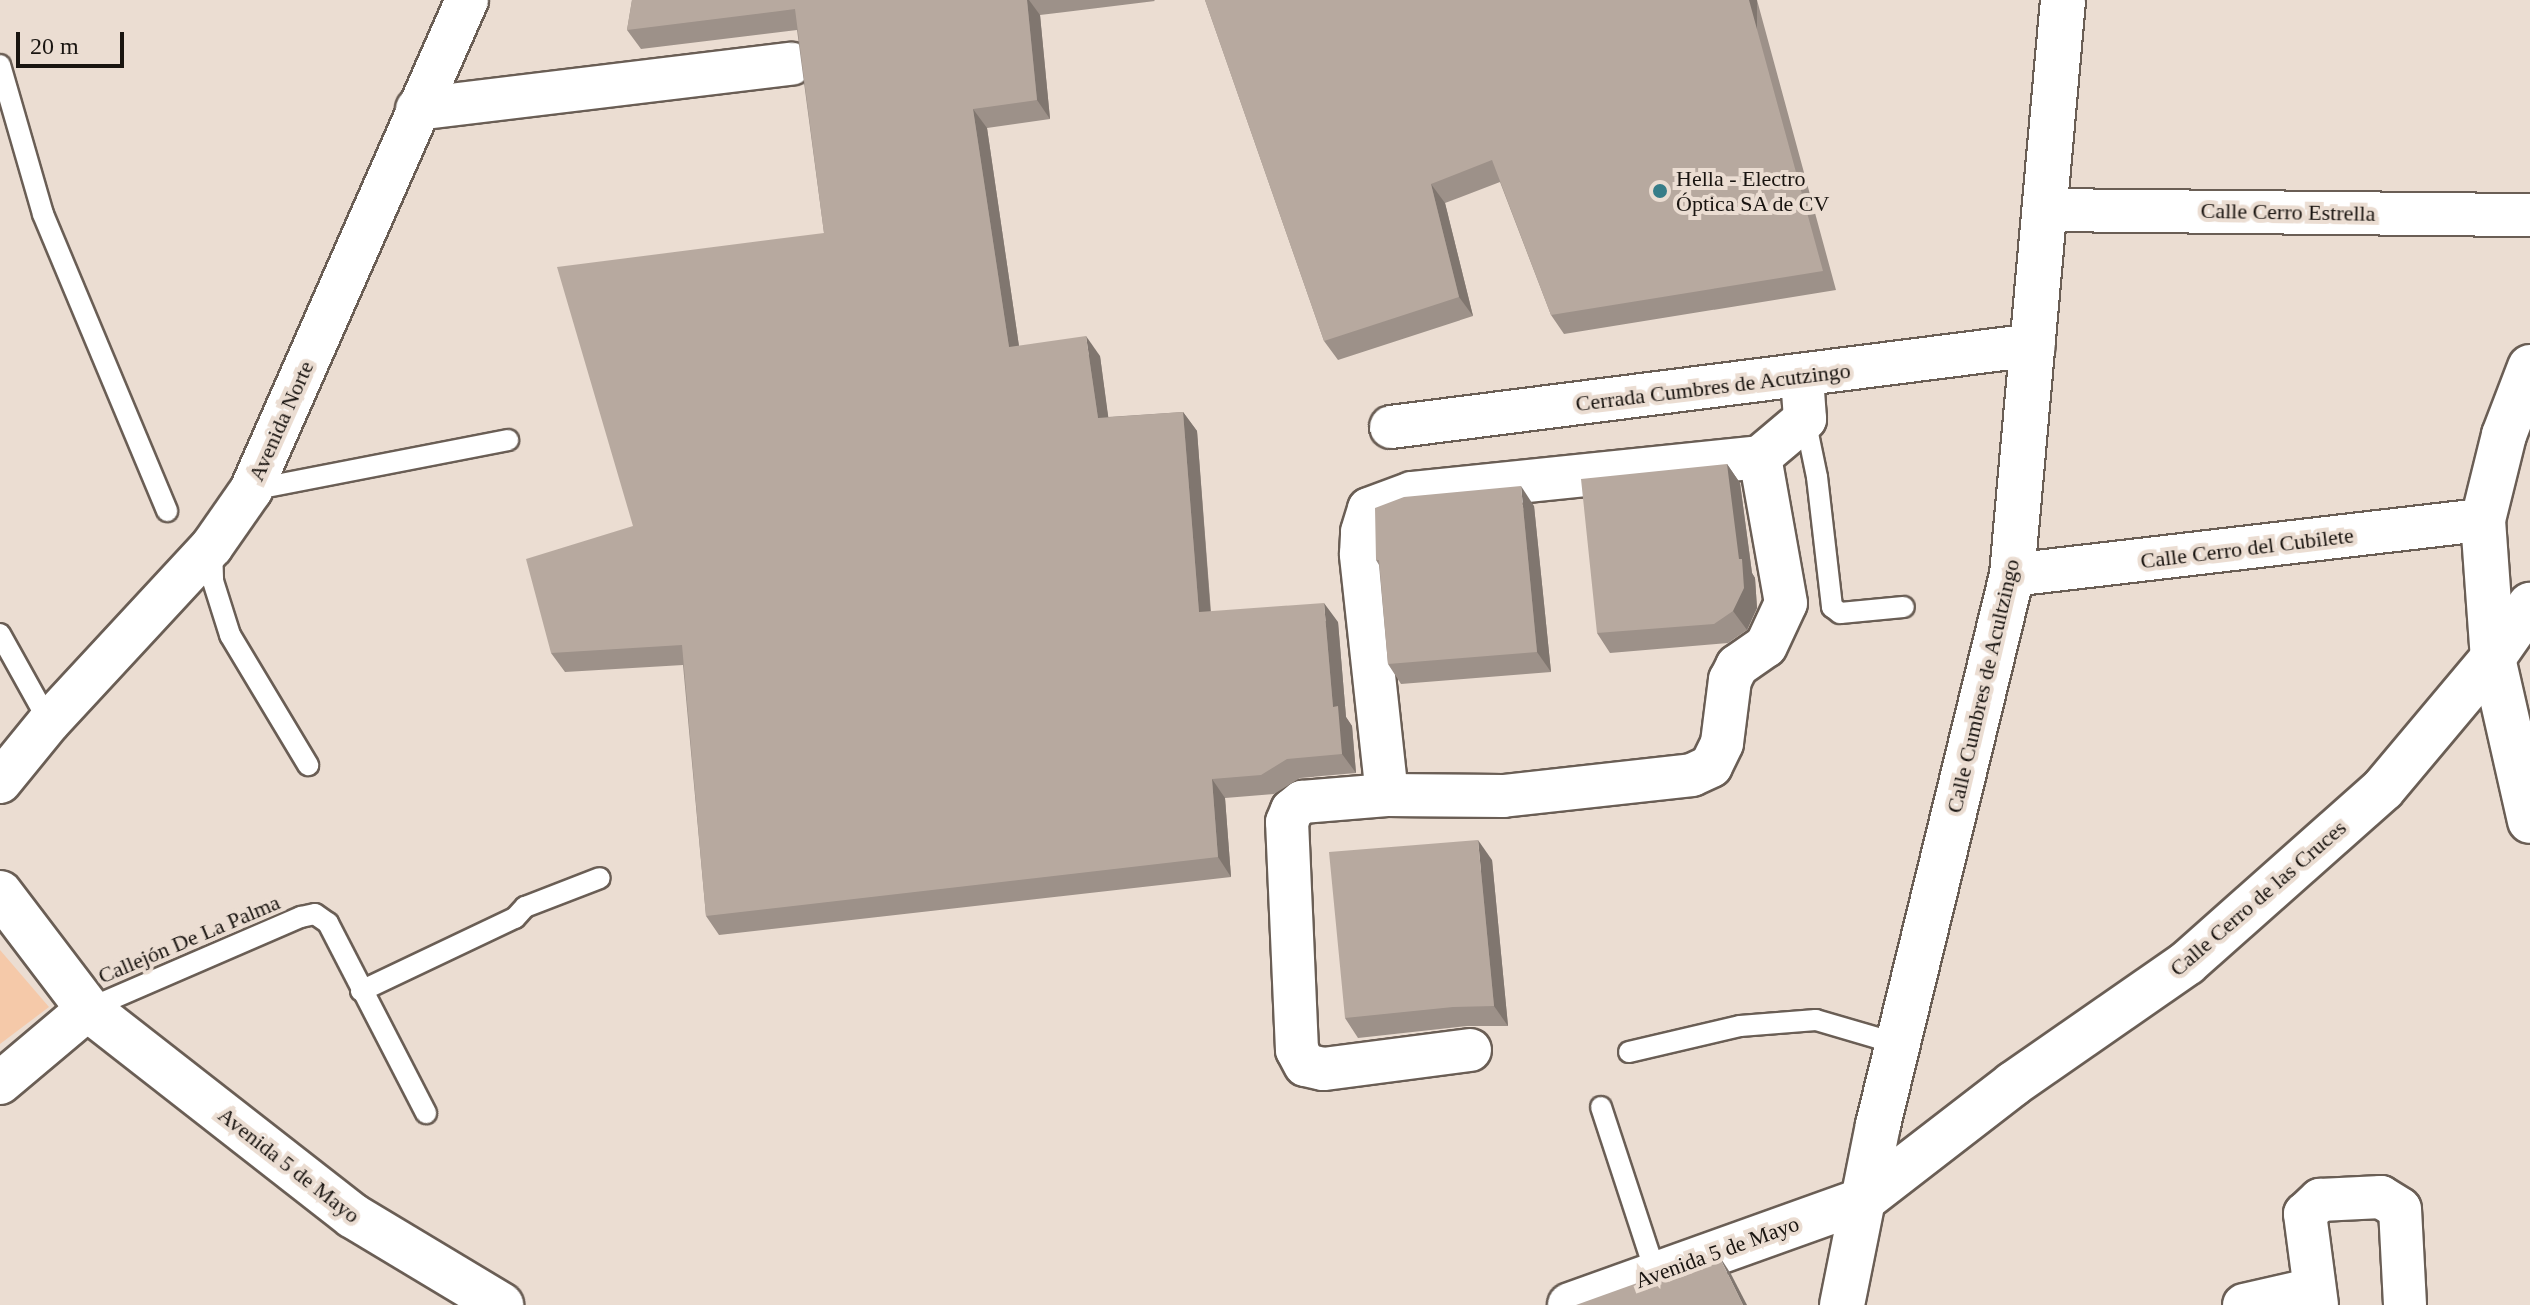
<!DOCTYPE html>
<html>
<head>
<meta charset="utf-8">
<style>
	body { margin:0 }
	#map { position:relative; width:2530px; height:1305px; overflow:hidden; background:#ebddd2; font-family:"Times New Roman",serif }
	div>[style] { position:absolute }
	.green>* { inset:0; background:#f5c9a9 }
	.roads { filter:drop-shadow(2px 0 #6a5e55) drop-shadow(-2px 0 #6a5e55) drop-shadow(0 2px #6a5e55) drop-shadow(0 -2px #6a5e55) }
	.service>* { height:20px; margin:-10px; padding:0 10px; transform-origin:10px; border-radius:10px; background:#fff }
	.minor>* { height:42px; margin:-21px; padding:0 21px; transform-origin:21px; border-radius:21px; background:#fff }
	.tertiary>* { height:44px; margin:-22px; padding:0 22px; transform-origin:22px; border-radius:22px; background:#fff }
	.wall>* { inset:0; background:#9d9189 }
	.shaded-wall>* { inset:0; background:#80766f; transform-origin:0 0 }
	.building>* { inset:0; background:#b7a99f }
	.dots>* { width:22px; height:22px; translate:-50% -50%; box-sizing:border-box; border:4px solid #ebddd2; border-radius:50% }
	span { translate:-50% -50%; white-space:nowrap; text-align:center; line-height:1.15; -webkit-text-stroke:8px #ebddd2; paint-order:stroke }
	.poi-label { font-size:22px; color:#191410 }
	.left { translate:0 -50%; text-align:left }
	.street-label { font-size:22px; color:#191410 }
	.scale { position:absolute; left:16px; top:32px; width:108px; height:36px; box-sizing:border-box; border:4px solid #191410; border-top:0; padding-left:10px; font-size:24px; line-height:28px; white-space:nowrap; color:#191410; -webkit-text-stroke:6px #ebddd2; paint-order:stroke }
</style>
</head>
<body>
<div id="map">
	<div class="green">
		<i style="clip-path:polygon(0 950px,49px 1007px,0 1044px)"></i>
	</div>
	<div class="roads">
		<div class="service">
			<i style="left:0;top:65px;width:155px;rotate:73.9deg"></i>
			<i style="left:43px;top:214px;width:322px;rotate:67.3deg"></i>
			<i style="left:1805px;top:419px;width:59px;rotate:78.3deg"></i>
			<i style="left:1817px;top:477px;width:131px;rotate:83.4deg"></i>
			<i style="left:1832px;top:607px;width:10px;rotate:37deg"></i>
			<i style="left:1840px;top:613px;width:64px;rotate:-5.4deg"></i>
			<i style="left:251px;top:490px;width:262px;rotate:-11deg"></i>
			<i style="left:212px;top:549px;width:32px;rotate:88deg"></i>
			<i style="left:213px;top:581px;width:57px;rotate:72.5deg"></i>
			<i style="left:230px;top:635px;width:152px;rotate:59deg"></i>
			<i style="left:0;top:634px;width:101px;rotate:60.9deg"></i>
			<i style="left:361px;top:991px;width:170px;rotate:-25.4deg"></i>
			<i style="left:515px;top:918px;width:15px;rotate:-48deg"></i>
			<i style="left:525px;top:907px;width:80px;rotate:-21.1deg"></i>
			<i style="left:88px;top:1009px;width:232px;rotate:-23.4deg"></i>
			<i style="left:301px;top:917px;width:14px;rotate:-12deg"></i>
			<i style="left:315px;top:914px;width:16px;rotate:35deg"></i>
			<i style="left:328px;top:923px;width:214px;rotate:62.7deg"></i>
			<i style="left:1629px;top:1052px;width:114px;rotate:-13.2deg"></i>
			<i style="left:1740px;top:1026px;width:76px;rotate:-4.5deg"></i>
			<i style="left:1816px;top:1020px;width:85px;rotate:16.3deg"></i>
			<i style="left:1601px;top:1107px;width:176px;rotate:71.8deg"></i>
		</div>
		<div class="minor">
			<i style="left:417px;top:109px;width:377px;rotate:-6.9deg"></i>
			<i style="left:2045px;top:210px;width:485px;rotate:0.6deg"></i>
			<i style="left:1391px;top:427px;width:648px;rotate:-7.27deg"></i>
			<i style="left:2012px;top:575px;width:474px;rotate:-6.7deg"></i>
			<i style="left:0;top:782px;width:77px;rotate:-50.8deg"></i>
			<i style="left:49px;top:722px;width:240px;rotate:-47.2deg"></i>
			<i style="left:212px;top:546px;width:68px;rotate:-55.1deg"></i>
			<i style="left:251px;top:490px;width:535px;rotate:-66.21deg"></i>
			<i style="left:1387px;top:795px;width:242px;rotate:-96.2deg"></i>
			<i style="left:1361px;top:554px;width:22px;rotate:-87deg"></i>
			<i style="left:1362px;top:532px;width:24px;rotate:-73deg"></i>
			<i style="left:1369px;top:509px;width:46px;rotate:-20.4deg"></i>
			<i style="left:1412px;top:493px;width:350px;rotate:-5.9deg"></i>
			<i style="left:1470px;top:1050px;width:148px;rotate:172.6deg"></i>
			<i style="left:1323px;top:1069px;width:18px;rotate:-167deg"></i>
			<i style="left:1305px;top:1065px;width:17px;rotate:-118deg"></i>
			<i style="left:1297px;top:1050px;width:228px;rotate:-92.5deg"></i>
			<i style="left:1287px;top:822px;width:13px;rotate:-67deg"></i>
			<i style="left:1292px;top:810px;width:13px;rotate:-39deg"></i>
			<i style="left:1302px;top:802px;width:85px;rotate:-4.7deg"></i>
			<i style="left:1387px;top:795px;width:116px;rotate:0.5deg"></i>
			<i style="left:1503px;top:796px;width:190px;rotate:-6.3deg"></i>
			<i style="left:1692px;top:775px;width:21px;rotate:-25deg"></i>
			<i style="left:1711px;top:766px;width:25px;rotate:-64deg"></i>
			<i style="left:1722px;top:743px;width:64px;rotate:-82.8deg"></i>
			<i style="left:1730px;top:680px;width:16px;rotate:-63deg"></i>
			<i style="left:1737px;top:666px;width:35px;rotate:-35deg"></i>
			<i style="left:1766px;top:646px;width:47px;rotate:-65.1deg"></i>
			<i style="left:1786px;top:603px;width:148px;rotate:-100.1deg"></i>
			<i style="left:1760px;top:457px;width:59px;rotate:-40.2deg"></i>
			<i style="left:1805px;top:419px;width:42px;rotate:-94.1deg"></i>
			<i style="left:0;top:1083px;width:115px;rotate:-40.1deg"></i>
			<i style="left:2244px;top:1305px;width:72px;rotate:-12.9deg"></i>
			<i style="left:2317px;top:1305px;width:92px;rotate:-97.5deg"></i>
			<i style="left:2305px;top:1214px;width:21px;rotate:-43deg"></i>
			<i style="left:2320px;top:1200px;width:61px;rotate:-2.8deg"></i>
			<i style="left:2381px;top:1197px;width:22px;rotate:32deg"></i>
			<i style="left:2400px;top:1209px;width:96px;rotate:87deg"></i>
		</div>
		<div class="tertiary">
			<i style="left:2530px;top:367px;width:73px;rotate:110.9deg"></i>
			<i style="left:2504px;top:435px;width:88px;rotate:103.9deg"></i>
			<i style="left:2483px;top:520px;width:138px;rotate:85.9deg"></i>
			<i style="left:2493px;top:658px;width:167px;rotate:77.2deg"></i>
			<i style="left:0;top:893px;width:146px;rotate:52.8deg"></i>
			<i style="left:88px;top:1009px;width:336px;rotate:38deg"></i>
			<i style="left:353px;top:1216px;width:173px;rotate:31deg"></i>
			<i style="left:1570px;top:1305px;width:311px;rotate:-19.7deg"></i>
			<i style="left:1863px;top:1200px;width:190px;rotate:-37.7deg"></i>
			<i style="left:2013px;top:1084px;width:212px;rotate:-34.8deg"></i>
			<i style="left:2187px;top:963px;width:262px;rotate:-41.6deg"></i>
			<i style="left:2383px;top:789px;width:171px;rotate:-50deg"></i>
			<i style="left:2493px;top:658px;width:65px;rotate:-55.1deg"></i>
			<i style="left:1842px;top:1305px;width:184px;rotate:-78.7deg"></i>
			<i style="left:1878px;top:1125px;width:566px;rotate:-76.31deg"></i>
			<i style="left:2012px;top:575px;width:577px;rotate:-84.93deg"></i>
		</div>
	</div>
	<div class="wall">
		<i style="clip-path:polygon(632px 0,1154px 0,1155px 1px,1040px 15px,1050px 119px,987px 128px,1019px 346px,1100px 356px,1108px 417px,1183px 412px,1197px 431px,1211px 612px,1338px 622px,1346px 717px,1352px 726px,1356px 773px,1300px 778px,1274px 794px,1225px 798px,1231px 877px,719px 935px,706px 916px,683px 665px,565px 672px,551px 653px,824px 233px,797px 30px,641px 49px,627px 30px)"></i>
		<i style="clip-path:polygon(1205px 0,1757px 0,1836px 290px,1564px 334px,1551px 315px,1500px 182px,1445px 203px,1473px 316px,1338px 360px,1324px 341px)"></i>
		<i style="clip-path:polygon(1727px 464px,1740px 483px,1752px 573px,1755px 578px,1757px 608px,1747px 630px,1728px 643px,1610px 653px,1597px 633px)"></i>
		<i style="clip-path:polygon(1534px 506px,1551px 672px,1401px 684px,1388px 664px,1379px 565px,1376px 560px)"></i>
		<i style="clip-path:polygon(1492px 860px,1508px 1026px,1467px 1026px,1358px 1038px,1345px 1018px)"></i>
	</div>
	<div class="shaded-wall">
		<i style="clip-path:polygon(1027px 0,1029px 0,1040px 15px,1050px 119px,1037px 100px)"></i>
		<i style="left:1749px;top:0;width:8px;height:281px"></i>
		<i style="clip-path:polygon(973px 109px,987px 128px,1022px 367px,1009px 347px)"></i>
		<i style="clip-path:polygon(1431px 184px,1445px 203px,1473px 316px,1459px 297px)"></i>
		<i style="clip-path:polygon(1086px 336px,1100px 356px,1111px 437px,1098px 418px)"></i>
		<i style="clip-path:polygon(1183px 412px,1197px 431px,1212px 632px,1199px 612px)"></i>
		<i style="clip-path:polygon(1727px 464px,1740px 483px,1752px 573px,1755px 578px,1757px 608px,1747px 630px,1733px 611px)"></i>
		<i style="clip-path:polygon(1521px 486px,1534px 506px,1551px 672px,1537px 652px)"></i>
		<i style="clip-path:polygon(1324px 603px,1338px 622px,1346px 717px,1352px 726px,1356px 773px,1342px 754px,1333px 707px)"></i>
		<i style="clip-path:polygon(1212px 779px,1225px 798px,1231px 877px,1218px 857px)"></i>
		<i style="clip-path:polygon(1478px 840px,1492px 860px,1508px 1026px,1494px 1006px)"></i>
		<i style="clip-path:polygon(1718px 1254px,1731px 1274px,1747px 1305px,1743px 1305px)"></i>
	</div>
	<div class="building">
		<i style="clip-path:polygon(632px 0,1027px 0,1037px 100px,973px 109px,1009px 347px,1086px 336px,1098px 418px,1183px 412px,1199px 612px,1324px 603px,1333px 707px,1338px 706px,1342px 754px,1287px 759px,1261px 775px,1212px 779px,1218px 857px,706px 916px,682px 645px,551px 653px,526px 559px,633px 526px,557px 267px,824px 233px,795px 9px,627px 30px)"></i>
		<i style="clip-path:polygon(1205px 0,1749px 0,1823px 271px,1551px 315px,1492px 160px,1431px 184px,1459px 297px,1324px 341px)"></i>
		<i style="clip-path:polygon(1727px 464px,1739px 559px,1742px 559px,1744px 588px,1733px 611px,1714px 624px,1597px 633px,1581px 479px)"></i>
		<i style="clip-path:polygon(1521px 486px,1537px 652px,1388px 664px,1379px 560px,1376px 560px,1375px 508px,1404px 497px)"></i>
		<i style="clip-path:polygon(1478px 840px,1494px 1006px,1453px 1007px,1345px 1018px,1329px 852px)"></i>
		<i style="clip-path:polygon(1718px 1254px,1743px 1305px,1576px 1305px)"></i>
	</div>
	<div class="dots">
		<i style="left:1660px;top:191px;background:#377d88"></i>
	</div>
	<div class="poi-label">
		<span class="left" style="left:1676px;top:191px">Hella - Electro<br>Óptica SA de CV</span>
	</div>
	<div class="street-label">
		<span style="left:2288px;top:212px;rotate:1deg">Calle Cerro Estrella</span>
		<span style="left:1713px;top:387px;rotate:-7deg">Cerrada Cumbres de Acutzingo</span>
		<span style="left:281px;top:421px;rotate:-66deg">Avenida Norte</span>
		<span style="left:2247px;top:548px;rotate:-7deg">Calle Cerro del Cubilete</span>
		<span style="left:1983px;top:686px;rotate:-77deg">Calle Cumbres de Acultzingo</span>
		<span style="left:2258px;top:898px;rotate:-41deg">Calle Cerro de las Cruces</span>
		<span style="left:189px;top:939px;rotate:-23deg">Callejón De La Palma</span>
		<span style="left:289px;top:1165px;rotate:38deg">Avenida 5 de Mayo</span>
		<span style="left:1717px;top:1252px;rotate:-20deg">Avenida 5 de Mayo</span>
	</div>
	<div class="scale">20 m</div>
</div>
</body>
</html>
